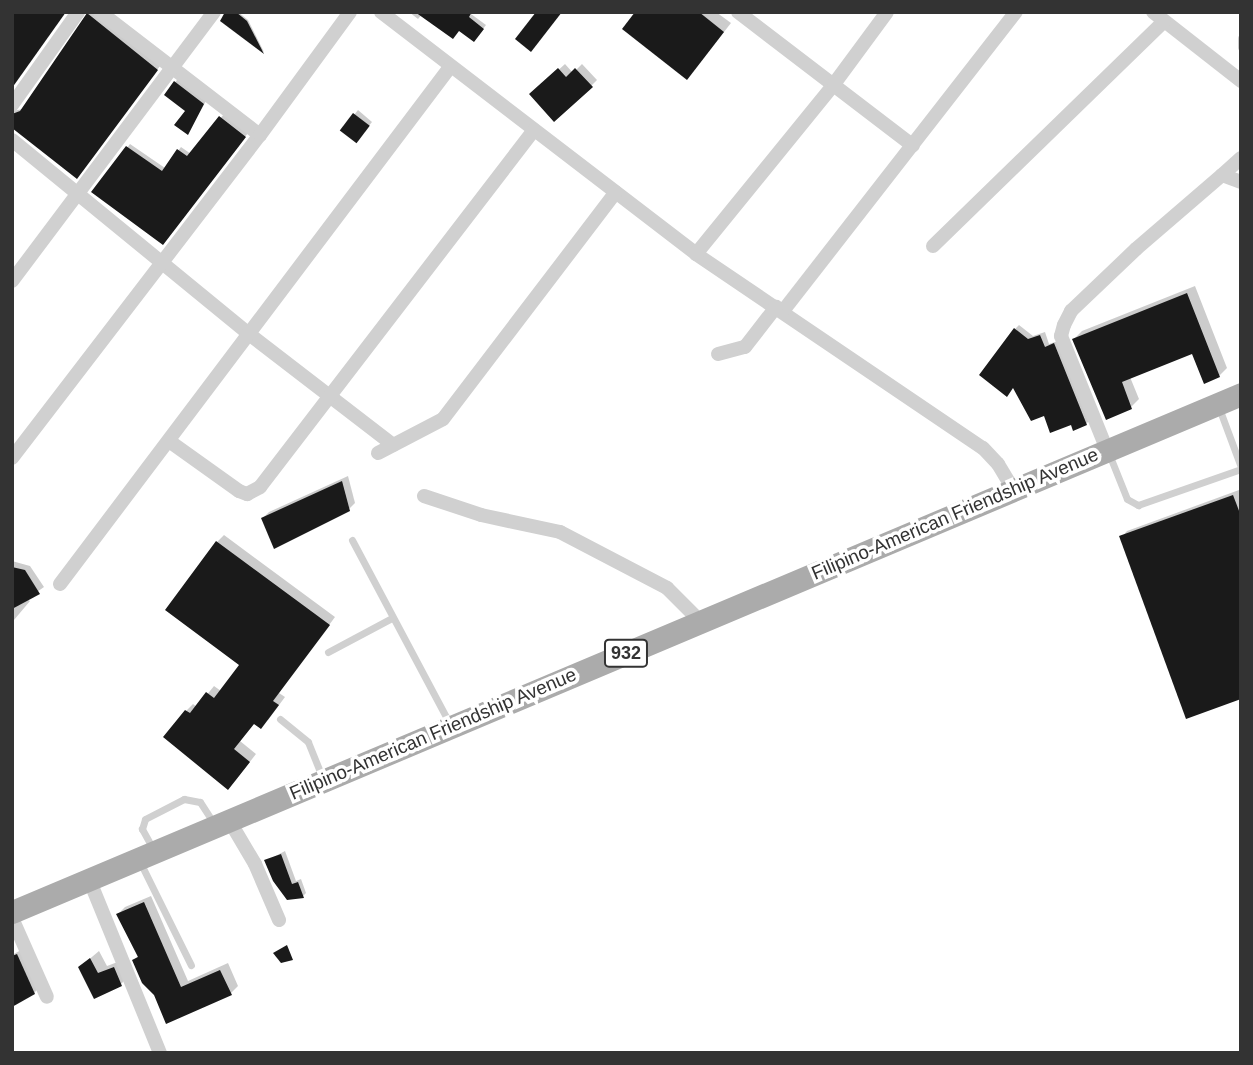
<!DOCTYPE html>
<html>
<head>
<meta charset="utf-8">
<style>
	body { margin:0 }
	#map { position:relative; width:1253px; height:1065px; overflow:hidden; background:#fff; font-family:Arial,sans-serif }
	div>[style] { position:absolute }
	.shadow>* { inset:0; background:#0003 }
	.building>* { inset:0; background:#1a1a1a; transform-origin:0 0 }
	.lane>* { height:7px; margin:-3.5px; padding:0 3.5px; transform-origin:3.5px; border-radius:3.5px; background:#d0d0d0 }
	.street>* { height:14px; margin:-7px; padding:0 7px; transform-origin:7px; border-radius:7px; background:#d0d0d0 }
	.primary>* { height:23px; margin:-11.5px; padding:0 11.5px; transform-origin:11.5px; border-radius:11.5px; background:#ababab }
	span { translate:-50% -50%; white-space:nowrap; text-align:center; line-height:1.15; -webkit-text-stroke:7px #fff; paint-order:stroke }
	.shield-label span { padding:2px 5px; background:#fff; border:2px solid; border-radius:5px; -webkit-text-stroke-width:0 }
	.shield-label { font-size:18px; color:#333; font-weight:700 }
	.street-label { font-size:19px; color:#333 }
	.frame { position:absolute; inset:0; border:14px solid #333; pointer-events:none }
</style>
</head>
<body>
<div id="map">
	<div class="shadow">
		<i style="clip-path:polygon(94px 12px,160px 66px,80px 173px,12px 127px,12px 111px,23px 109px,89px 14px)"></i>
		<i style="clip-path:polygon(227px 12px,238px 12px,248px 20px,264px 52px,222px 20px)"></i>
		<i style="clip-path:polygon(409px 12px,424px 12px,418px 19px)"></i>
		<i style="clip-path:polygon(638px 12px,716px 12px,731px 23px,695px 69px)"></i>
		<i style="clip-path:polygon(471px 14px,486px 25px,477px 37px,459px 29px)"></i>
		<i style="clip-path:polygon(565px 64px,573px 73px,582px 64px,597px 80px,591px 86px,532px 94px)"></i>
		<i style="clip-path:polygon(178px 79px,206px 101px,190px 129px,187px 110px,175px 82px)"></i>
		<i style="clip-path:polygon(358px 110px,372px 122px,359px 138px,342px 130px)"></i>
		<i style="clip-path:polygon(224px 114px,248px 133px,166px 239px,93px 192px,130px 144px,165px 168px,181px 147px,191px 154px)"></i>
		<i style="clip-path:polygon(1195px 286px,1227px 368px,1219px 376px,1193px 351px,1130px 377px,1139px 399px,1131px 407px,1107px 417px,1074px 339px,1082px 331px)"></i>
		<i style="clip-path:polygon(1019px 325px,1033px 336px,1045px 332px,1049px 344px,1058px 341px,1090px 420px,1086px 424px,1015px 329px)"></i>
		<i style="clip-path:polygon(348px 476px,355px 503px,349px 509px,263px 518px,269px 512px)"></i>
		<i style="clip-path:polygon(1239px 490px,1241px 495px,1241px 698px,1122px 537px,1127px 531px)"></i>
		<i style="clip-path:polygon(224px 535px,335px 617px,279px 693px,285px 697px,268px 720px,254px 722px,240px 741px,256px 754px,235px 781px,186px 711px,193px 704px,197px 707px,214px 686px,221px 691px,242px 665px,217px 542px)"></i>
		<i style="clip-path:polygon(12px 561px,30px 566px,44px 587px,27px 599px,30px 601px,14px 620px)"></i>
		<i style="clip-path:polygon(285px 851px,296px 881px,301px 879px,306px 893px,303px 896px,266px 861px)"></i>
		<i style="clip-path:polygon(151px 896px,188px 981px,228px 963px,238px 986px,231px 993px,155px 994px,134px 960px,139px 955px,118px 914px,125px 907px)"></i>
		<i style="clip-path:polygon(23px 949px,40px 987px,34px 993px,12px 995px,12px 955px)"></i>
		<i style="clip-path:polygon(99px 951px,107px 966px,123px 960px,129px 976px,121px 984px,80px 967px)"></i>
	</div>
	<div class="building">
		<i style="clip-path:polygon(12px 12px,66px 12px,12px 88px)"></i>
		<i style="clip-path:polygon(225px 12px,236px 12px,247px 21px,264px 54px,220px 21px)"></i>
		<i style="clip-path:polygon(415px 12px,472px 12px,469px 17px,484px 29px,474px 42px,459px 31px,453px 39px)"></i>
		<i style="clip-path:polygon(536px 12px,562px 12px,531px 52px,515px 39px)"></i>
		<i style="clip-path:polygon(635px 12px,699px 12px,724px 32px,687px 80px,622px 29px)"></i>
		<i style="clip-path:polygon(87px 13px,158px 70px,77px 179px,12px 128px,12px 114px,20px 111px)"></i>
		<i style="clip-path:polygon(558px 68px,566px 77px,575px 68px,593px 87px,554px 122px,529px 94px)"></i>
		<i style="clip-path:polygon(174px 81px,204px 104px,188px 135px,174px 125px,185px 111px,164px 95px)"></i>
		<i style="left:353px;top:113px;width:21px;height:22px;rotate:37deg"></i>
		<i style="clip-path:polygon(219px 116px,246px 137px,163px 245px,91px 192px,126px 146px,162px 171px,177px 149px,187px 156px)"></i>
		<i style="clip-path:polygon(1187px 293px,1220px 377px,1204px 384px,1192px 354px,1122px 382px,1132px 409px,1106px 420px,1072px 339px)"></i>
		<i style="clip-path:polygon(1014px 328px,1028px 339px,1040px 335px,1045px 347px,1054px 343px,1087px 425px,1073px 431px,1071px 425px,1050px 433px,1044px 416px,1031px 421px,1013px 388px,1007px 397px,979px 375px)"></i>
		<i style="clip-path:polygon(342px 481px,350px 511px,274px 549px,261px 518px)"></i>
		<i style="clip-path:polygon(1233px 495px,1241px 516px,1241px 699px,1186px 719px,1119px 536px)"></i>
		<i style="clip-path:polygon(216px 541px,330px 625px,273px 701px,279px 705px,261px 729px,254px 724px,234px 749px,250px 762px,228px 790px,163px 737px,185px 710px,190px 713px,206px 692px,214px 698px,239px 665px,165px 610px)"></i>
		<i style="clip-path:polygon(12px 567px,25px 570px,40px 594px,12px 609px)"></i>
		<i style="clip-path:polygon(281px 854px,292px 884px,298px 882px,304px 898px,287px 900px,273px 881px,264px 860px)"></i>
		<i style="clip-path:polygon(144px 902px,181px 987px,220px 970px,232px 995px,166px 1024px,154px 995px,142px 983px,132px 960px,138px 957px,116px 914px)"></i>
		<i style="clip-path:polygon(287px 945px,293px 960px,281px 963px,273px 953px)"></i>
		<i style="clip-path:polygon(17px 954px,35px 994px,12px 1007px,12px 956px)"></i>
		<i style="clip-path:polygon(90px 958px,98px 973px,114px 967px,122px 986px,94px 999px,78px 967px)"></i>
	</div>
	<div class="lane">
		<i style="left:1241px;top:38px;width:9px;rotate:90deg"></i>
		<i style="left:1219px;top:408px;width:63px;rotate:69.6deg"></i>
		<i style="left:1109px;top:454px;width:48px;rotate:68.2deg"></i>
		<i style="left:1127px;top:499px;width:13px;rotate:29deg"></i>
		<i style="left:1138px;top:505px;width:109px;rotate:-19.3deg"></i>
		<i style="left:352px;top:540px;width:208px;rotate:62deg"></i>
		<i style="left:328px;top:652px;width:72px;rotate:-28deg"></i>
		<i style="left:280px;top:719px;width:36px;rotate:39deg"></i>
		<i style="left:308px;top:742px;width:40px;rotate:68deg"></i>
		<i style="left:152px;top:847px;width:21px;rotate:-119deg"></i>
		<i style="left:142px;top:829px;width:10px;rotate:-73deg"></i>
		<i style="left:145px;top:819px;width:44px;rotate:-27.1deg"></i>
		<i style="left:184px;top:799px;width:16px;rotate:11deg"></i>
		<i style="left:200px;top:802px;width:24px;rotate:57deg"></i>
		<i style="left:140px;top:862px;width:115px;rotate:63.7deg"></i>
	</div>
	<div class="street">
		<i style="left:100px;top:12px;width:202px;rotate:37.6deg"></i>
		<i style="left:381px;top:12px;width:397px;rotate:37.5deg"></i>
		<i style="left:696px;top:254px;width:346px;rotate:34.1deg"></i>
		<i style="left:983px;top:448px;width:22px;rotate:47deg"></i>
		<i style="left:998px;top:464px;width:29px;rotate:59deg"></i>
		<i style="left:738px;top:12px;width:220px;rotate:37.4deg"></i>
		<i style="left:1153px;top:12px;width:112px;rotate:38.1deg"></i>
		<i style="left:12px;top:105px;width:114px;rotate:-54.6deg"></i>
		<i style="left:12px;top:140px;width:306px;rotate:39.3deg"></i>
		<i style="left:249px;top:334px;width:182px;rotate:37.6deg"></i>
		<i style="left:1241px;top:158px;width:25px;rotate:138deg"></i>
		<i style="left:1222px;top:175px;width:20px;rotate:20deg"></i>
		<i style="left:933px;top:246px;width:322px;rotate:-44.2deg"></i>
		<i style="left:696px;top:254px;width:219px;rotate:-50.9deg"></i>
		<i style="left:834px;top:84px;width:89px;rotate:-53.6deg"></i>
		<i style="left:12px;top:281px;width:336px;rotate:-53.1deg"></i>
		<i style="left:783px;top:311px;width:379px;rotate:-52.1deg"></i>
		<i style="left:718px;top:354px;width:28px;rotate:-15deg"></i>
		<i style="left:745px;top:347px;width:51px;rotate:-52.2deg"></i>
		<i style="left:169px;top:441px;width:86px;rotate:35.5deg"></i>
		<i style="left:239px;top:491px;width:9px;rotate:21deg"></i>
		<i style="left:247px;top:494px;width:15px;rotate:-28deg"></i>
		<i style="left:260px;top:487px;width:450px;rotate:-52.5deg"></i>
		<i style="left:1107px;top:450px;width:123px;rotate:-112deg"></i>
		<i style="left:1061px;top:336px;width:11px;rotate:-75deg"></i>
		<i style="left:1064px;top:325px;width:16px;rotate:-63deg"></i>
		<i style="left:1071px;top:311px;width:90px;rotate:-43.6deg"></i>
		<i style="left:1136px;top:249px;width:113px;rotate:-40.7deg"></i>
		<i style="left:378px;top:453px;width:73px;rotate:-27.6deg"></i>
		<i style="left:443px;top:419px;width:285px;rotate:-52.7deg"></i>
		<i style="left:12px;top:458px;width:407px;rotate:-52.5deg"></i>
		<i style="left:260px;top:135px;width:152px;rotate:-53.8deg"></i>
		<i style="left:424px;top:496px;width:60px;rotate:18.4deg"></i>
		<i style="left:481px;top:515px;width:81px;rotate:12.1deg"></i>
		<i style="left:560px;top:532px;width:121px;rotate:27.6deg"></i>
		<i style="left:667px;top:588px;width:47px;rotate:45deg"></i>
		<i style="left:60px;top:584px;width:648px;rotate:-52.97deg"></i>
		<i style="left:229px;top:820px;width:51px;rotate:59.4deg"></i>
		<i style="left:255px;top:864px;width:61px;rotate:66.8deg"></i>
		<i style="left:89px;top:879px;width:188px;rotate:67.8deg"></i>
		<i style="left:12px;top:918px;width:86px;rotate:66.1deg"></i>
	</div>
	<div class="primary">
		<i style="left:12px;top:912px;width:1334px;rotate:-22.85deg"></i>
	</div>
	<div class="shield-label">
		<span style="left:626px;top:653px">932</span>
	</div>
	<div class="street-label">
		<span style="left:955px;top:514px;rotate:-23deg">Filipino-American Friendship Avenue</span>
		<span style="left:433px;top:734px;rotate:-23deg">Filipino-American Friendship Avenue</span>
	</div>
	<div class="frame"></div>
</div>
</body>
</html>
